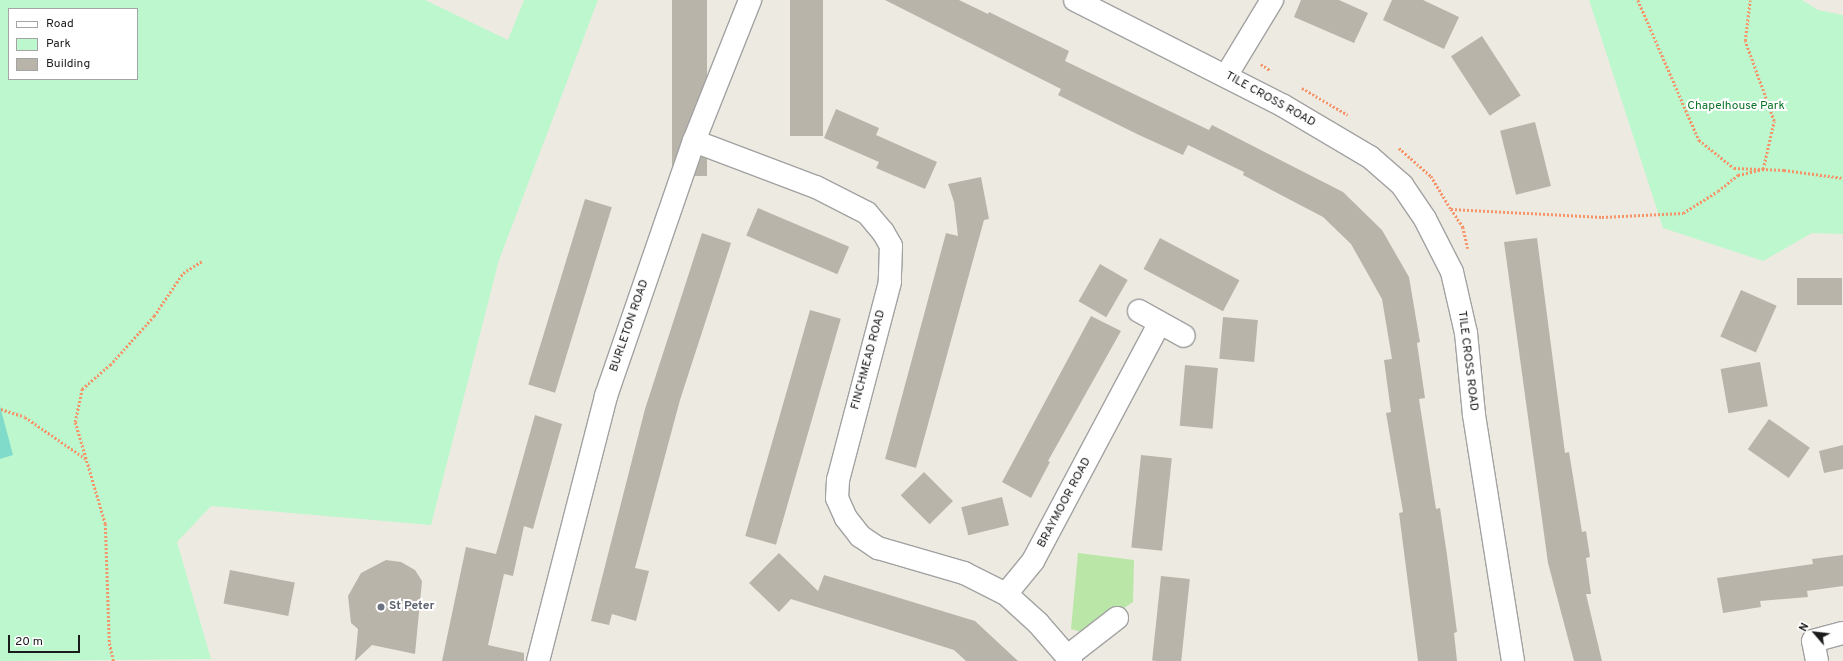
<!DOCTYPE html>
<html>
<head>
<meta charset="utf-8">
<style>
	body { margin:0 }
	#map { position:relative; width:1843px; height:661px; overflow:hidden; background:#edebe1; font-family:Overpass,sans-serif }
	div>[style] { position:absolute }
	.grass>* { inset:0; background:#bae7a7 }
	.park>* { inset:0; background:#bdf7cd }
	.pitch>* { inset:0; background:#80dbca }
	.building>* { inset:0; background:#b9b4aa; transform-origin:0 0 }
	.path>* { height:2.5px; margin-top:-1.25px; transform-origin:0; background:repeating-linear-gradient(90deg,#f69368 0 2px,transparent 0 4px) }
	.roads { filter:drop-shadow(1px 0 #a2a2a2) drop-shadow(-1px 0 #a2a2a2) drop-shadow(0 1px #a2a2a2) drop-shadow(0 -1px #a2a2a2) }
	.minor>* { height:22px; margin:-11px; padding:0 11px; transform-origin:11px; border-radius:11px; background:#fff }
	.dots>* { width:11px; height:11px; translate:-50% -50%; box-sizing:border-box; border:2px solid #fff; border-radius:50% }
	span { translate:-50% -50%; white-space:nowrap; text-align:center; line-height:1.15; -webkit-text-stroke:4px #fff; paint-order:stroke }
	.street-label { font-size:12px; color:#1b1b1b }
	.park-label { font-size:12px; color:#0d752a }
	.worship-label { font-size:12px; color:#5b616d; font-weight:700 }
	.left { translate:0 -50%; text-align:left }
	.legend { position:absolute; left:8px; top:8px; width:130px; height:72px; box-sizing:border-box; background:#fff; border:1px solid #a4a4a4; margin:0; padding:5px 7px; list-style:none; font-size:12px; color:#1b1b1b }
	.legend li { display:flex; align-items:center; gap:8px; height:20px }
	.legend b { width:20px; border:1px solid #a4a4a4 }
	.north { position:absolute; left:1795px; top:613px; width:40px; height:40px; -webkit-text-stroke:3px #fff; paint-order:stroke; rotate:298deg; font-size:11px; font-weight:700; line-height:16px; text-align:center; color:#1b1b1b }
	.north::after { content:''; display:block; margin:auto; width:14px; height:18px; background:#1b1b1b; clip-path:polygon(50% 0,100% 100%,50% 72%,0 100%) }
	.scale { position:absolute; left:8px; top:635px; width:72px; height:18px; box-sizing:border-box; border:2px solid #1b1b1b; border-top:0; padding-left:5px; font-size:12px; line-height:14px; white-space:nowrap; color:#1b1b1b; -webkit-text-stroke:3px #fff; paint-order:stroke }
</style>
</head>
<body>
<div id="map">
	<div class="grass">
		<i style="clip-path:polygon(1078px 553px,1134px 560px,1133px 602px,1092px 629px,1081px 632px,1071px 629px)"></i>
	</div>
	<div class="park">
		<i style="clip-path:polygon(evenodd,0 0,425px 0,508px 40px,524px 0,598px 0,499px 260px,431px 525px,211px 506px,177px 542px,211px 659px,0 661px,0 0,9px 9px,137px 9px,137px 79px,9px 79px,9px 9px)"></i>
		<i style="clip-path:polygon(1589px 0,1802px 0,1818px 10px,1843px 15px,1843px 234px,1812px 233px,1763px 261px,1663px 228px)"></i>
	</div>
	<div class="pitch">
		<i style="clip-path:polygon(0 406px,13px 455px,0 459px)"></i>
	</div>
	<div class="building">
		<i style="left:672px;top:0;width:35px;height:176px"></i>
		<i style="left:790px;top:0;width:33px;height:136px"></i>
		<i style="clip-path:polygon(885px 0,959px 0,988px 14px,989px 12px,1069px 51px,1065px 61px,1209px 130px,1212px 125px,1343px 192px,1382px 230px,1409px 277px,1420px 342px,1417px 343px,1425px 398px,1419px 399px,1436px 509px,1440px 508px,1447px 555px,1457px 632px,1454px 633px,1457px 661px,1418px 661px,1399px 513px,1403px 512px,1386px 413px,1391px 412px,1384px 360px,1392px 359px,1382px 299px,1351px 244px,1323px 217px,1243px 175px,1244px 172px,1188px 145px,1183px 155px,1139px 135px,1058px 95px,1061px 89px)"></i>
		<i style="clip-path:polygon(1301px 0,1339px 0,1368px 13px,1354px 43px,1294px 17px)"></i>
		<i style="clip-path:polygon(1392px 0,1423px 0,1459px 17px,1444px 49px,1383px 20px)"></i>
		<i style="left:1482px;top:36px;width:71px;height:37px;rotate:57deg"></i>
		<i style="clip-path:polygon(836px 109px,879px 128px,876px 135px,937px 162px,925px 189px,876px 168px,879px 162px,824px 138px)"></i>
		<i style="left:1535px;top:122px;width:66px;height:36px;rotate:76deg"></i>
		<i style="clip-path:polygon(981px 177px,989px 219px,984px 220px,916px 468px,885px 459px,946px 233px,958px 236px,954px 202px,948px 184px)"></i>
		<i style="left:585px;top:199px;width:28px;height:194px;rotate:17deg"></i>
		<i style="left:758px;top:208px;width:99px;height:30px;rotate:23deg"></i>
		<i style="clip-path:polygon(702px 233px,731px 243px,680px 400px,635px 568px,649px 571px,636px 621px,612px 614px,609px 625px,591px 621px,645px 409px)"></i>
		<i style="left:1160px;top:238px;width:90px;height:35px;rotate:28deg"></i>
		<i style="clip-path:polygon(1537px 238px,1565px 453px,1569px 452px,1582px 532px,1586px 531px,1590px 557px,1586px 558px,1591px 594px,1586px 594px,1602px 661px,1574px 661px,1548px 563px,1504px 242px)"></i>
		<i style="left:1100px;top:264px;width:32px;height:43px;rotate:30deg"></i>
		<i style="left:1797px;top:278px;width:45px;height:27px"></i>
		<i style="left:1741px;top:290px;width:39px;height:51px;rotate:24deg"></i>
		<i style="left:810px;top:310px;width:32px;height:235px;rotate:16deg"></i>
		<i style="clip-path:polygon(1091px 316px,1121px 331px,1048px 461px,1050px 462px,1031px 498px,1002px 482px)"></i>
		<i style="left:1223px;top:317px;width:35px;height:42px;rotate:5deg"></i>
		<i style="left:1760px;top:362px;width:45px;height:40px;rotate:80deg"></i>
		<i style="left:1185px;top:365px;width:33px;height:61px;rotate:5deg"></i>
		<i style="clip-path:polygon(535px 415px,562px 424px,533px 529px,524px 526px,513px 576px,504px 574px,488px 645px,524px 653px,524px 661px,442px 661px,466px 547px,496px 554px)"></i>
		<i style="left:1769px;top:419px;width:50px;height:37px;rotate:35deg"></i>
		<i style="clip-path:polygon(1843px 445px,1843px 469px,1824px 473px,1819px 451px)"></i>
		<i style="left:1141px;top:455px;width:31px;height:93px;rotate:6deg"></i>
		<i style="left:924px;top:472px;width:41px;height:33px;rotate:45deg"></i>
		<i style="left:1002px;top:497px;width:29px;height:42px;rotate:76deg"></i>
		<i style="clip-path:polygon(779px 553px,818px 591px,824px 575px,975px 621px,1018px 661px,966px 661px,954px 650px,791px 599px,779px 612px,749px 583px)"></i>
		<i style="clip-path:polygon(1843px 555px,1843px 586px,1807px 591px,1808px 597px,1760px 601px,1761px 607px,1723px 613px,1717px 578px,1813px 564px,1812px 559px)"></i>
		<i style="clip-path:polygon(386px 560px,401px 562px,415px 570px,422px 581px,415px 654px,372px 645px,355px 661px,358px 629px,351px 623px,348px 596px,361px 573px)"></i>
		<i style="left:230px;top:570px;width:66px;height:34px;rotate:11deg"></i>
		<i style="left:1161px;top:576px;width:29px;height:85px;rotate:6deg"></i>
	</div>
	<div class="path">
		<i style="left:1638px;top:0;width:153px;rotate:66.5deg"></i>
		<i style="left:1699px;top:140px;width:45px;rotate:38.7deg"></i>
		<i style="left:1734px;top:168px;width:50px;rotate:2.3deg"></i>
		<i style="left:1784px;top:170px;width:60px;rotate:7.7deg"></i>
		<i style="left:1261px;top:64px;width:12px;rotate:35deg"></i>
		<i style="left:1302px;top:88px;width:53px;rotate:30.4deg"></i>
		<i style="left:1399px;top:148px;width:43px;rotate:41.2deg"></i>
		<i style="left:1431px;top:176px;width:39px;rotate:59deg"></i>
		<i style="left:1451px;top:209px;width:151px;rotate:3deg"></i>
		<i style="left:1602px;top:217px;width:81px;rotate:-2.8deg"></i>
		<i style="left:1683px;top:213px;width:41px;rotate:-32.2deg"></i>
		<i style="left:1718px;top:191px;width:26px;rotate:-39deg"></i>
		<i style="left:1738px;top:175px;width:26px;rotate:-13deg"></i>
		<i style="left:1763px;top:169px;width:49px;rotate:-77.1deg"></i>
		<i style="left:1774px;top:121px;width:85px;rotate:-109.9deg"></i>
		<i style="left:1745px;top:41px;width:41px;rotate:-83deg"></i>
		<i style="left:1451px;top:209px;width:22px;rotate:56deg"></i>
		<i style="left:1463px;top:227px;width:22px;rotate:77deg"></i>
		<i style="left:1px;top:409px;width:25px;rotate:18deg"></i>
		<i style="left:25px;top:417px;width:74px;rotate:34.5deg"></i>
		<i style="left:113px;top:661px;width:19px;rotate:-102deg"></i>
		<i style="left:109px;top:642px;width:118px;rotate:-91.9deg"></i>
		<i style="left:105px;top:524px;width:106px;rotate:-106.4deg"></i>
		<i style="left:75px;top:422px;width:34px;rotate:-78deg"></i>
		<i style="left:82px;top:389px;width:37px;rotate:-41deg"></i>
		<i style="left:110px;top:365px;width:66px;rotate:-48.1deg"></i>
		<i style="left:154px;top:316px;width:52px;rotate:-56deg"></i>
		<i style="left:183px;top:273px;width:22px;rotate:-32deg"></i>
	</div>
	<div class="roads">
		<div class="minor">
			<i style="left:1075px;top:0;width:232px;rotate:26.9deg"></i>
			<i style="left:1282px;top:105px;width:102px;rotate:30.6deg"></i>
			<i style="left:1370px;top:157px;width:43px;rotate:41.2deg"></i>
			<i style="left:1402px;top:185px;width:41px;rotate:55.9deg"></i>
			<i style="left:1425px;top:219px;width:59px;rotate:63deg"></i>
			<i style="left:1452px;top:272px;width:63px;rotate:77.1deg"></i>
			<i style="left:1466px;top:333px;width:82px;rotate:84.4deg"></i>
			<i style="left:1474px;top:415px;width:249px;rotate:81deg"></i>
			<i style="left:1226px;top:76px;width:89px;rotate:-58.8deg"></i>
			<i style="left:694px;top:141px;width:130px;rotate:20.7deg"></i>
			<i style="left:816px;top:187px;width:57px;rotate:27deg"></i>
			<i style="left:867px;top:213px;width:25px;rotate:50deg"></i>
			<i style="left:883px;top:232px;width:16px;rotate:60deg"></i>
			<i style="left:891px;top:246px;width:36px;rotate:92deg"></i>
			<i style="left:890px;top:282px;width:205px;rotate:104.7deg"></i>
			<i style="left:838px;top:480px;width:18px;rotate:93deg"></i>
			<i style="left:837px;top:498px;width:22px;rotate:66deg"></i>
			<i style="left:846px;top:518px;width:23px;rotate:52deg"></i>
			<i style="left:860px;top:536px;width:22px;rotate:34deg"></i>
			<i style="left:878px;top:548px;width:90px;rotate:16.2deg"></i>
			<i style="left:964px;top:573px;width:47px;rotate:26.6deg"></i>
			<i style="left:1139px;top:311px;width:51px;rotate:29.1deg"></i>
			<i style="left:1068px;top:656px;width:62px;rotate:-37.8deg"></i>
			<i style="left:538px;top:661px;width:274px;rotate:-75.6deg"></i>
			<i style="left:606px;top:396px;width:270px;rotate:-71deg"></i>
			<i style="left:694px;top:141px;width:152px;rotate:-68.3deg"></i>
			<i style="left:1071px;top:661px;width:50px;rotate:-131deg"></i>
			<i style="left:1038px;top:623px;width:43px;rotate:-137.8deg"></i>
			<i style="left:1006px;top:594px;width:43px;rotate:-50.7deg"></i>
			<i style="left:1033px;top:561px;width:268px;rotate:-62deg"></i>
			<i style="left:1817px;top:661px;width:20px;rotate:-101deg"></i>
			<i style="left:1813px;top:641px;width:31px;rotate:-15deg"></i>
		</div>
	</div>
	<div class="dots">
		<i style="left:381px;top:607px;background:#6b7280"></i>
	</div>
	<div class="street-label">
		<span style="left:1270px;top:100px;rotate:29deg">TILE CROSS ROAD</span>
		<span style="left:630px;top:326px;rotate:-71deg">BURLETON ROAD</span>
		<span style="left:869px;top:360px;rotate:-75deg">FINCHMEAD ROAD</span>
		<span style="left:1467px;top:361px;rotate:83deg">TILE CROSS ROAD</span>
		<span style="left:1065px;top:503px;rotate:-62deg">BRAYMOOR ROAD</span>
	</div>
	<div class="park-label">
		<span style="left:1736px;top:107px">Chapelhouse Park</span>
	</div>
	<div class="worship-label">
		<span class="left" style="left:389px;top:607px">St Peter</span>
	</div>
	<ul class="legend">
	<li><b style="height:5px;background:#fff"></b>Road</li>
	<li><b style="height:11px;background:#bdf7cd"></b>Park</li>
	<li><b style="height:11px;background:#b9b4aa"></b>Building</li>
	</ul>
	<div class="north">N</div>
	<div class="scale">20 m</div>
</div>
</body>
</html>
